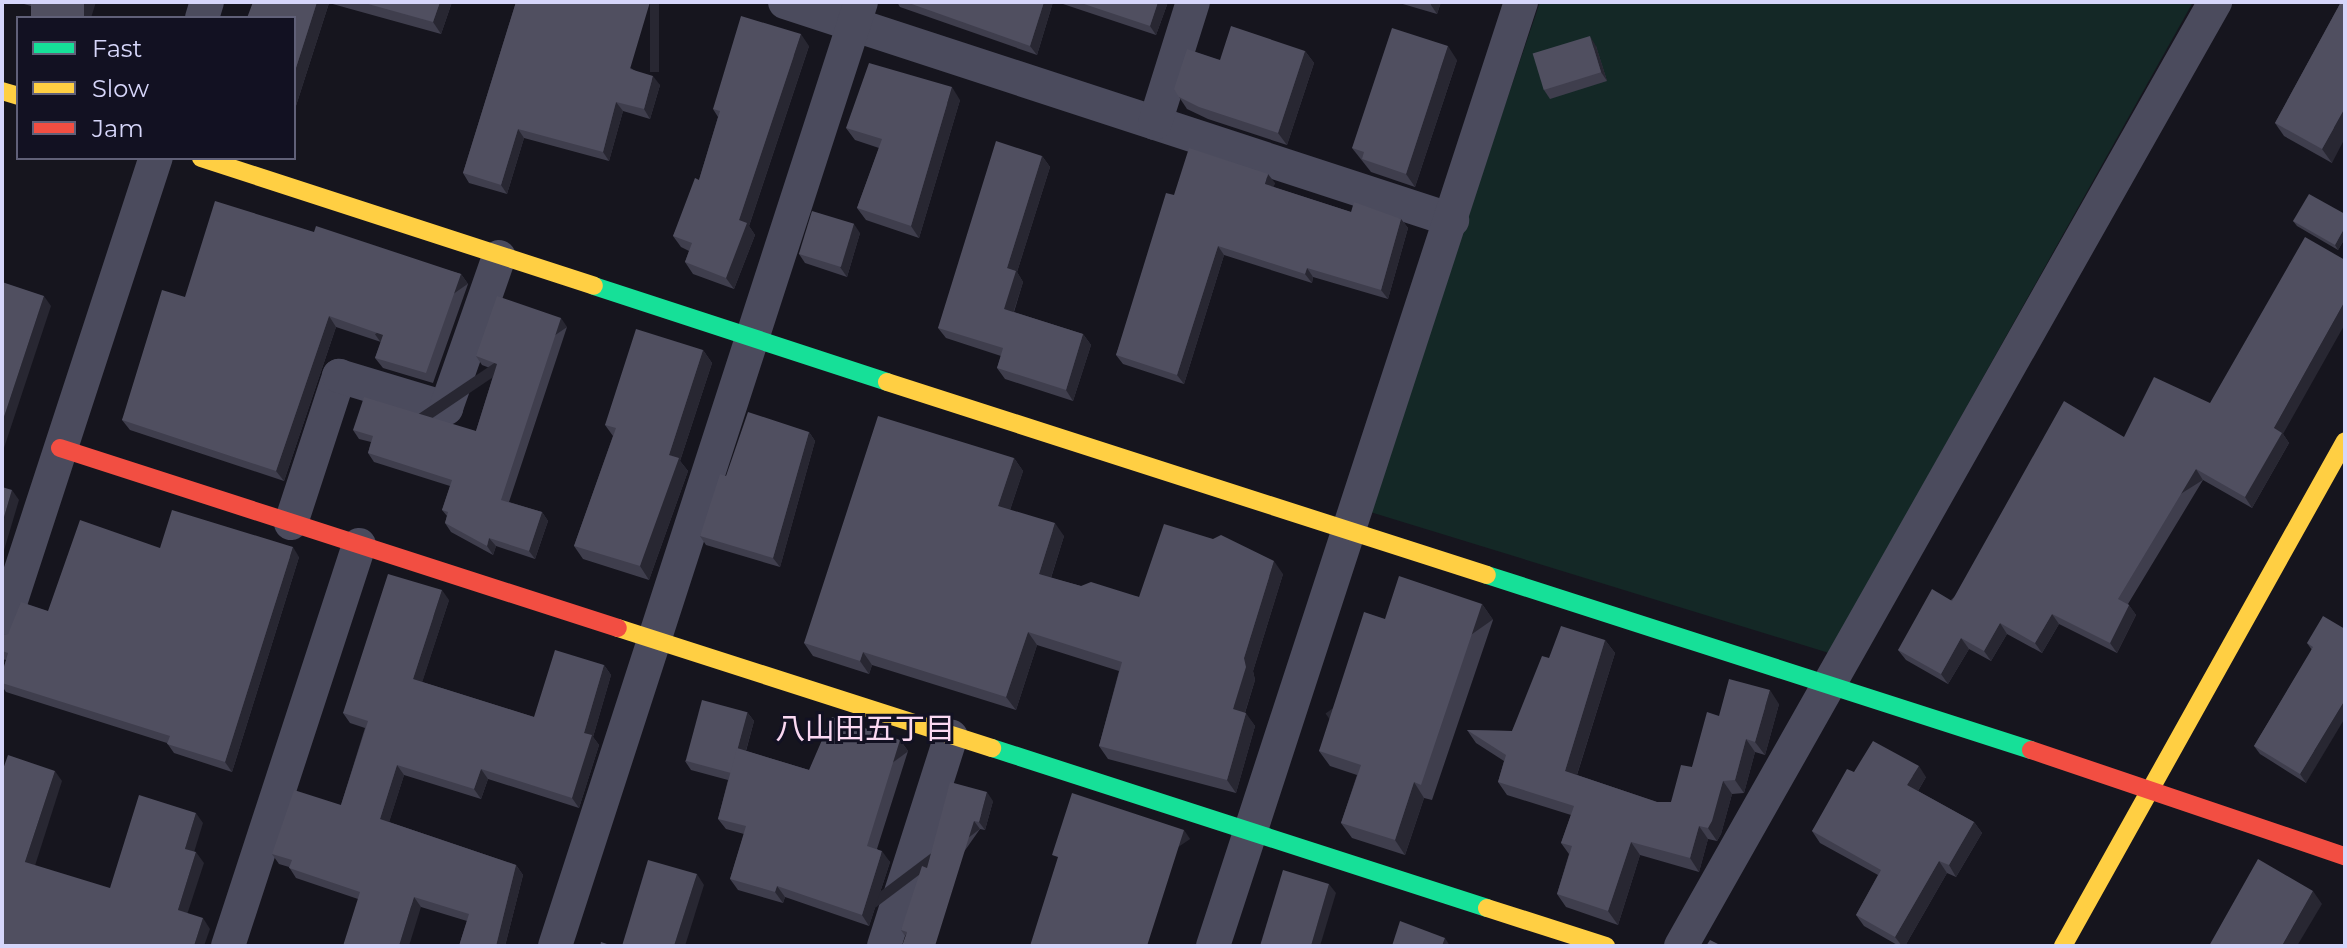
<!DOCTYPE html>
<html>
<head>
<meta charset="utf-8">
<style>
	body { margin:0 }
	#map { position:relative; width:2347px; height:948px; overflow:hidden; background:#16151e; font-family:Montserrat,"Noto Sans JP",sans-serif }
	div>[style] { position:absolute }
	.green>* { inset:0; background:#142826 }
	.street>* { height:34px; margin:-17px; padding:0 17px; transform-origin:17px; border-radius:17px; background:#4b4b5d }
	.fast>* { height:18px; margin:-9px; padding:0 9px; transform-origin:9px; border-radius:9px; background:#16e098 }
	.slow>* { height:18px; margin:-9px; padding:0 9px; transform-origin:9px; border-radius:9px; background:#ffcf43 }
	.jam>* { height:18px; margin:-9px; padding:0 9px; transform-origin:9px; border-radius:9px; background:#f24e42 }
	.wall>* { inset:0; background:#3f3e4d }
	.shaded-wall>* { inset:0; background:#282732; transform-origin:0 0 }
	.building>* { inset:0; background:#504f60; transform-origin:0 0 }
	span { translate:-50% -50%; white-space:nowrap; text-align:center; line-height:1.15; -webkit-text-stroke:6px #121122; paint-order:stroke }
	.neighbourhood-label { font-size:30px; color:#fad8f1 }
	.frame { position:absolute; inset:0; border:4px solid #d6d6fa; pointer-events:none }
	.legend { position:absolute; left:16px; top:16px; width:280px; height:144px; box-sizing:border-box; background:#121122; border:2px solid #606078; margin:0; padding:10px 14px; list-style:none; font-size:24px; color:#d6d6fa }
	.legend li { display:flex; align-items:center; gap:16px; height:40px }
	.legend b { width:40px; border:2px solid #606078 }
</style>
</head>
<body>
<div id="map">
	<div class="green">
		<i style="clip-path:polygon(1540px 2px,2193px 2px,1829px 653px,1367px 511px)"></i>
	</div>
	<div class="street">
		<i style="left:785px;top:2px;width:702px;rotate:18.1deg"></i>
		<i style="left:202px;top:18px;width:17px;rotate:-73deg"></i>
		<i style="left:1155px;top:123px;width:127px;rotate:-72.6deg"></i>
		<i style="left:291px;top:523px;width:155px;rotate:-71.9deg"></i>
		<i style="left:339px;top:376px;width:112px;rotate:16.7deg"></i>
		<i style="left:446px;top:408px;width:160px;rotate:-70.7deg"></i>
		<i style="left:2px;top:628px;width:495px;rotate:-71.9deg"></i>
		<i style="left:228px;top:946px;width:422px;rotate:-71.9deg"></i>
		<i style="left:555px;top:946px;width:992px;rotate:-72.04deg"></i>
		<i style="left:884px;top:946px;width:220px;rotate:-72.3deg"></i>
		<i style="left:1213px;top:946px;width:993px;rotate:-71.93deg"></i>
		<i style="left:1681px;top:946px;width:1085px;rotate:-60.5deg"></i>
	</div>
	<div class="fast">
		<i style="left:594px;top:286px;width:308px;rotate:18.1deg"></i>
		<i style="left:1487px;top:575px;width:571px;rotate:17.83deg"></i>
		<i style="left:992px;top:748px;width:520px;rotate:17.91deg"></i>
	</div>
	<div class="slow">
		<i style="left:2px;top:91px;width:17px;rotate:17deg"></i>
		<i style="left:201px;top:158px;width:413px;rotate:18deg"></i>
		<i style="left:887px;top:382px;width:630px;rotate:17.83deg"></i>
		<i style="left:618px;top:628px;width:393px;rotate:17.8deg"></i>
		<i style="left:1487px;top:908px;width:125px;rotate:17.7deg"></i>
		<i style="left:2063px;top:946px;width:578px;rotate:-60.82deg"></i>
	</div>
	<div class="jam">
		<i style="left:60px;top:448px;width:586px;rotate:17.88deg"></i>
		<i style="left:2031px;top:750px;width:331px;rotate:18.7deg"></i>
	</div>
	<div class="wall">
		<i style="clip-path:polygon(17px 2px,96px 2px,31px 6px)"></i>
		<i style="clip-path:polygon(253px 2px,452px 2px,441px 34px,329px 3px,294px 112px,294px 18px)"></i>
		<i style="clip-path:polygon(516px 2px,660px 85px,650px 119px,623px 111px,609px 161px,524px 138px,507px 194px,469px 183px,463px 173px)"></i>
		<i style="clip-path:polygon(897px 2px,1053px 2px,1037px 55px,900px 7px)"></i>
		<i style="clip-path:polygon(1057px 2px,1168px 2px,1156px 35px)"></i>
		<i style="clip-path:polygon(1396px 2px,1441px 2px,1437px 14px)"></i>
		<i style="clip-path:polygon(2341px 2px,2332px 163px,2284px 136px,2275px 123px)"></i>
		<i style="clip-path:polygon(809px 46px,749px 226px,755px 235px,734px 289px,693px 274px,685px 262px,689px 251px,681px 247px,673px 236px,699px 180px,718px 117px,713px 109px)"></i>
		<i style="clip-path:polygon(1596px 46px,1607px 81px,1550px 99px,1544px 90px)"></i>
		<i style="clip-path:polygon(1305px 51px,1314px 63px,1287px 145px,1208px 119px,1187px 109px,1179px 97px,1220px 60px)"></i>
		<i style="clip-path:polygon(1457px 60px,1415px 187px,1371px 172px,1352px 148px)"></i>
		<i style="clip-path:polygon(960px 100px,919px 238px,866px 220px,857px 208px,879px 148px,855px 140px,846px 128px)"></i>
		<i style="clip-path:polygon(1042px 156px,1050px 167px,1017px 272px,1023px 282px,1014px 312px,1083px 334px,1091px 345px,1073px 401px,1005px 379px,997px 368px,1001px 356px,946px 338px,938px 328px)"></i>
		<i style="clip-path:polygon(1275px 183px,1273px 187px,1351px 212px,1401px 219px,1408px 228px,1388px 299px,1313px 277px,1312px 283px,1224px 255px,1184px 384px,1123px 364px,1116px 355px,1174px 195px)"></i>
		<i style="clip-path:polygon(2345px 214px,2345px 238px,2338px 250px,2297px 226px,2293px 221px)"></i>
		<i style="clip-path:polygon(314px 232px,461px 274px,468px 284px,433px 383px,383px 368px,375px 358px,381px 342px,336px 327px,284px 481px,130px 430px,122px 420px,185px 297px)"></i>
		<i style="clip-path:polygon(860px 233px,847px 277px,805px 263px,799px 254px)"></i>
		<i style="clip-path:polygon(567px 327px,509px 502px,542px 512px,548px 521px,535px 559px,496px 546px,493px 555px,451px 532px,445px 523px,447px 516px,442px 510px,450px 486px,374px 462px,368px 453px,371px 442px,359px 439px,353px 430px,476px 431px,495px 370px,482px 365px,476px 356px)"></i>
		<i style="clip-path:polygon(703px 350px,712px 363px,680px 461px,688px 471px,649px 580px,583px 559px,574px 546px,613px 436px,605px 425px)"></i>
		<i style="clip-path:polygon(2210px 403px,2283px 434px,2289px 443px,2252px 508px,2203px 480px,2128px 604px,2136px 615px,2117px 653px,2059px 624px,2042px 653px,2007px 634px,1991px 661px,1969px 649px,1948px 684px,1906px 660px,1898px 650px,2124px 437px)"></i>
		<i style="clip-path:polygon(809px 432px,815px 441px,780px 567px,706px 545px,700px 536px,726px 476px)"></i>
		<i style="clip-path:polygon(1014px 458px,1023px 471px,1010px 510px,1064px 536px,1051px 578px,1081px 586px,1139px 597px,1283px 574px,1253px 671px,1255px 680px,1245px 713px,1255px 726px,1236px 793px,1108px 759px,1099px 746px,1119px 671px,1037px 645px,1016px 710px,872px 665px,869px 674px,813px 656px,804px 643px)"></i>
		<i style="clip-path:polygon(160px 548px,299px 557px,232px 772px,174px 753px,167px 743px,6px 692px,2px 686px,2px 674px,6px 660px,2px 659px,2px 635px,8px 634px)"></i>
		<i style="clip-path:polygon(449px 600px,422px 682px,534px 717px,604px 665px,611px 675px,593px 737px,599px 745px,579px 808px,488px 779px,481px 799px,404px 775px,389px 822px,516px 865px,523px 875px,505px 946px,459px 946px,467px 921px,421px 907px,358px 899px,296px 878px,289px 867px,279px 864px,272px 854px,341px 805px,365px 728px,350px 723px,343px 713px)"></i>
		<i style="clip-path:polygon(1482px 604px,1493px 620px,1432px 800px,1424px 798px,1405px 855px,1352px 838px,1341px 823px,1357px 775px,1330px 766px,1319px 751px,1385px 619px)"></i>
		<i style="clip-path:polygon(2345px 629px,2306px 783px,2260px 754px,2254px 746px,2312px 650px,2307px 643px)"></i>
		<i style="clip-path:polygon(1605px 640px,1615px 653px,1577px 775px,1657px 802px,1671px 802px,1692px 767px,1719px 716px,1779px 704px,1765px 755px,1755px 752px,1744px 793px,1732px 794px,1721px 834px,1717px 841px,1708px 839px,1699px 872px,1640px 855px,1618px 925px,1566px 907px,1557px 894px,1569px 854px,1561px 843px,1571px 815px,1507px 795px,1498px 782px,1504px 761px,1476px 743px,1467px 730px,1512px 731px,1549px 658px)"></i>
		<i style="clip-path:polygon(747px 712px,754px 721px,746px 751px,809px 770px,900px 740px,908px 751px,877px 849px,890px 862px,869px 926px,785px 897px,783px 903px,738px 890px,730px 879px,744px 834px,726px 829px,718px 819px,728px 780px,691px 770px,685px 761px)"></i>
		<i style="clip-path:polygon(1854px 772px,1926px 777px,1918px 791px,1974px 822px,1982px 833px,1956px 877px,1947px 873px,1905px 946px,1899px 946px,1864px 926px,1856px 915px,1878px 875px,1820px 843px,1812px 831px)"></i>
		<i style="clip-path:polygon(993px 801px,985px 830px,980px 829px,905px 936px,901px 930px,927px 868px)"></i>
	</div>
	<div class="shaded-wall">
		<i style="clip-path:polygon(84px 2px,96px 2px,91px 18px,79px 18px)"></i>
		<i style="clip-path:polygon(317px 2px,329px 3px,294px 112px,294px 74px)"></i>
		<i style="clip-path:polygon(440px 2px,452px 2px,441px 34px,433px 22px)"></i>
		<i style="left:650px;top:2px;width:9px;height:70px"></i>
		<i style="clip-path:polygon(1044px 2px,1053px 2px,1037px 55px,1030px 46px)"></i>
		<i style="clip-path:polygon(1158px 2px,1168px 2px,1156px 35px,1150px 26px)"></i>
		<i style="clip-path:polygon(1431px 2px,1441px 2px,1437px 14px,1431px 5px)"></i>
		<i style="clip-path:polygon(801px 34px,809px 46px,749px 226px,755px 235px,734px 289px,726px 278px,739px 220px)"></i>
		<i style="clip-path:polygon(1590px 36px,1596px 46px,1607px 81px,1601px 72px)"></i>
		<i style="clip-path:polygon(1448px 46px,1457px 60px,1415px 187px,1406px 174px)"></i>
		<i style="clip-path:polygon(1305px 51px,1314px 63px,1287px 145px,1278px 133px)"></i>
		<i style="clip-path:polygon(653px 76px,660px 85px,650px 119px,644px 109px)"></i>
		<i style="clip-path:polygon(952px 87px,960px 100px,919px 238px,911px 226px)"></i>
		<i style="clip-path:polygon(616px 102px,623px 111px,609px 161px,603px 152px)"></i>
		<i style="clip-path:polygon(2345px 108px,2345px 138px,2332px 163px,2322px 149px)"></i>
		<i style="clip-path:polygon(518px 129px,524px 138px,507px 194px,501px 185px)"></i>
		<i style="clip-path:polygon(1042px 156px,1050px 167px,1017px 272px,1023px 282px,1011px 320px,1004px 309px,1007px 268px)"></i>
		<i style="clip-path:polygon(1268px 174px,1275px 183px,1271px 194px,1265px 184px)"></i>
		<i style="clip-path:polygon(1401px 219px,1408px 228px,1388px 299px,1381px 290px)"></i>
		<i style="clip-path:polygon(854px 224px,860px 233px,847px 277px,840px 267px)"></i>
		<i style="clip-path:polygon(2345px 227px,2345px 238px,2338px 250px,2335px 245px)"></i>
		<i style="clip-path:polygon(1218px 246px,1224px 255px,1184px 384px,1177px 375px)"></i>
		<i style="clip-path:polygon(1307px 268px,1313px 277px,1312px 283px,1305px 274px)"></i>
		<i style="left:461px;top:274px;width:12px;height:105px;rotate:55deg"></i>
		<i style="clip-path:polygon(44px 296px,51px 306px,2px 454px,2px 423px)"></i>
		<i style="clip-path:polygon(2345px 301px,2345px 324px,2283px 434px,2289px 443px,2252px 508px,2245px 497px,2274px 428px)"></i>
		<i style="clip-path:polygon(329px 316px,336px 327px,284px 481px,276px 471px)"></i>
		<i style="left:561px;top:318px;width:11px;height:192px;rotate:56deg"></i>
		<i style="clip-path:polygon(1083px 334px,1091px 345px,1073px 401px,1066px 390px)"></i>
		<i style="clip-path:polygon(703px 350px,712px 363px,680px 461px,688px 471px,649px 580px,640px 566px,669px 455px)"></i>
		<i style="clip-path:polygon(809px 432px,815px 441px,780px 567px,773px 558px)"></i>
		<i style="clip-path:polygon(1014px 458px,1023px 471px,1007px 519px,998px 506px)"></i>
		<i style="left:2196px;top:469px;width:13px;height:152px;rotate:58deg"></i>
		<i style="clip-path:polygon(12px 490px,19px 500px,2px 557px,2px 524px)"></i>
		<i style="clip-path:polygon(542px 512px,548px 521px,535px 559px,529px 551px)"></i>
		<i style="clip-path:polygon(1055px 523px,1064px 536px,1048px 587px,1039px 574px)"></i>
		<i style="clip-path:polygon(489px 538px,496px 546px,493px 555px,487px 546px)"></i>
		<i style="clip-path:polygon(293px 547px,299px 557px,232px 772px,225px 762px)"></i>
		<i style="clip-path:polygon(1274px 561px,1283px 574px,1253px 671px,1255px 680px,1242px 722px,1233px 709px,1244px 658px)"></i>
		<i style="clip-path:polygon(442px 590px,449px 600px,420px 689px,413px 679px)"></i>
		<i style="left:1482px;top:604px;width:19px;height:191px;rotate:55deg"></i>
		<i style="clip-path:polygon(2129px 605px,2136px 615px,2117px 653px,2110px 643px)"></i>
		<i style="clip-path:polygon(2052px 614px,2059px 624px,2042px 653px,2035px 643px)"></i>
		<i style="clip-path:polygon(2000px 623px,2007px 634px,1991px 661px,1984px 651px)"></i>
		<i style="clip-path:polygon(1028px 632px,1037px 645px,1016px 710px,1006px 697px)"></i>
		<i style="clip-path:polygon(1961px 638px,1969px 649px,1948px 684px,1941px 674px)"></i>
		<i style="clip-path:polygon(1605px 640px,1615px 653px,1574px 784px,1565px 771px)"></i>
		<i style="clip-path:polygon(863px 652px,872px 665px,869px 674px,860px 661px)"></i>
		<i style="clip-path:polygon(604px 665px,611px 675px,593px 737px,599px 745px,579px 808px,572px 798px,584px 733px)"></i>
		<i style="clip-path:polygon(1770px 690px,1779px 704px,1765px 755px,1755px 742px)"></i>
		<i style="clip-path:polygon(2345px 700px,2345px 718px,2306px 783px,2300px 774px)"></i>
		<i style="clip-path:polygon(747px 712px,754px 721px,737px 783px,731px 774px)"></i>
		<i style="clip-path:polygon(1246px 713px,1255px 726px,1236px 793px,1227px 780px)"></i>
		<i style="clip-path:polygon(1746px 739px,1755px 752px,1744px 793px,1735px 780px)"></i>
		<i style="left:900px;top:740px;width:14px;height:111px;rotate:54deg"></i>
		<i style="clip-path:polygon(397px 765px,404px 775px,387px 829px,380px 819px)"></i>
		<i style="clip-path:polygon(1919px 766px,1926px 777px,1915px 796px,1907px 785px)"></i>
		<i style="clip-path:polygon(481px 769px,488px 779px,481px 799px,474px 789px)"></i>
		<i style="clip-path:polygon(55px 771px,62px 781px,33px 872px,25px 862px)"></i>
		<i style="clip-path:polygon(1723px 781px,1732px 794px,1721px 834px,1717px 841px,1708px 828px)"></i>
		<i style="clip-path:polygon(1414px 782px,1424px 798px,1405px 855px,1395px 840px)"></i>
		<i style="clip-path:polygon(987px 792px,993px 801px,985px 830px,979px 822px)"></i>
		<i style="clip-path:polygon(196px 813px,203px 823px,192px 859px,185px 849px)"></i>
		<i style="left:974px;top:821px;width:10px;height:131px;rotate:53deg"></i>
		<i style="clip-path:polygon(1974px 822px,1982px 833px,1956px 877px,1949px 865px)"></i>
		<i style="clip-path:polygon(1699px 826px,1708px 839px,1699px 872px,1690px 858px)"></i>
		<i style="left:1184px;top:830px;width:11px;height:122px;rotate:56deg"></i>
		<i style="clip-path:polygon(1631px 842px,1640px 855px,1618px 925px,1608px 911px)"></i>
		<i style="clip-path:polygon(882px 851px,890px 862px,869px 926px,862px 915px)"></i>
		<i style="clip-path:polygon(196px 852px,204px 863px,185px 921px,178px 910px)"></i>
		<i style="clip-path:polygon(1939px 861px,1947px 873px,1905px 946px,1902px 946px,1895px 937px)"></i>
		<i style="clip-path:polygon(516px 865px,523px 875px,505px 946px,496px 946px)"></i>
		<i style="clip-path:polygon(697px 874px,704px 885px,685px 946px,674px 946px)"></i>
		<i style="clip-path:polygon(1329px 884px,1336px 893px,1320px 946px,1311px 946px)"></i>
		<i style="clip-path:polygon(777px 886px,785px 897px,783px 903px,775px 892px)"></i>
		<i style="clip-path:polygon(2313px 891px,2322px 904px,2297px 946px,2284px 946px,2283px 944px)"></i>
		<i style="clip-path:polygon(414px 897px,421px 907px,409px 946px,399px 946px)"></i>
		<i style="clip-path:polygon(203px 918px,210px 929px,204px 946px,194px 946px)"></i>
		<i style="clip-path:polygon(1445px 938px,1450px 946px,1442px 946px)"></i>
	</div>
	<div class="building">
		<i style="left:31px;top:2px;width:53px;height:16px"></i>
		<i style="clip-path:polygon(253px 2px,317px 2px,294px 74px,294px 18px,247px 18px)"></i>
		<i style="clip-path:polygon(361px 2px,440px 2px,433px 22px)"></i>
		<i style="clip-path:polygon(516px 2px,650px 2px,630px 69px,653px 76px,644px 109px,616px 102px,603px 152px,518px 129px,501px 185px,463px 173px)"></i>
		<i style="clip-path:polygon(906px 2px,1044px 2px,1030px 46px)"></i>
		<i style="clip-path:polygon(1078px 2px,1158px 2px,1150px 26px)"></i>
		<i style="clip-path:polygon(2341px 2px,2345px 2px,2345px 108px,2322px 149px,2275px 123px)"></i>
		<i style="clip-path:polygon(741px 16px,801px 34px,739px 220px,747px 223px,726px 278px,685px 262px,692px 243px,673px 236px,695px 178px,699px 180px,720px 111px,713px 109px)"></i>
		<i style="clip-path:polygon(1231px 26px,1305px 51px,1278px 133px,1199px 107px,1179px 97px,1174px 89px,1187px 49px,1220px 60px)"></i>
		<i style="clip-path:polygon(1392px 28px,1448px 46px,1406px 174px,1362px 159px,1364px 152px,1352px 148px)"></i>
		<i style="left:1590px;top:36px;width:38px;height:60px;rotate:73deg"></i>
		<i style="clip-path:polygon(869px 63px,952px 87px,911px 226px,857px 208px,882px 139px,846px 128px)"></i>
		<i style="clip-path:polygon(996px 141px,1042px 156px,1007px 268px,1016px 271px,1004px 309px,1083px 334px,1066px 390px,997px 368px,1003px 348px,938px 328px)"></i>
		<i style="clip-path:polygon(1189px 148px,1268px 174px,1265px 184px,1351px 212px,1354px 202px,1401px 219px,1381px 290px,1307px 268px,1305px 274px,1218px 246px,1177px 375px,1116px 355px,1166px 193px,1174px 195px)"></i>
		<i style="clip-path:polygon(2309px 194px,2345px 214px,2345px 227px,2335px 245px,2293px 221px)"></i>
		<i style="clip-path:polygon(215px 201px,314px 232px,316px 226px,461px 274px,426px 373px,375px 358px,383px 335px,329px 316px,276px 471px,122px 420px,162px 290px,185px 297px)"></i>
		<i style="left:812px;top:211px;width:44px;height:45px;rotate:17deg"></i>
		<i style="clip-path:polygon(2305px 237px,2345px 260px,2345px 301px,2274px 428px,2282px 433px,2245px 497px,2196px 469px,2118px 599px,2129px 605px,2110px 643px,2052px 614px,2035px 643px,2000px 623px,1984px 651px,1961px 638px,1941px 674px,1898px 650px,1932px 589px,1952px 601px,2064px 401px,2124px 437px,2154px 377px,2210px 403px)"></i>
		<i style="clip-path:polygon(2px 282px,44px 296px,2px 423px)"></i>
		<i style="clip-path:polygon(497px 296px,561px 318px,501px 500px,542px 512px,529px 551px,489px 538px,487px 546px,445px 523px,448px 512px,442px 510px,452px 480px,368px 453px,373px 436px,353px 430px,364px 397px,476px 431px,497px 364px,476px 356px)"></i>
		<i style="clip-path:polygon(636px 329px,703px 350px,669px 455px,679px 458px,640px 566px,574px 546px,616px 428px,605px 425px)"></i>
		<i style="clip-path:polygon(748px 412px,809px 432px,773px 558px,700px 536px,720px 474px,726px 476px)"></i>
		<i style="clip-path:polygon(878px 416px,1014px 458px,998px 506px,1055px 523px,1039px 574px,1081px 586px,1091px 582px,1139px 597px,1164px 524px,1213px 539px,1221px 535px,1274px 561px,1244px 658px,1246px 667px,1233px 709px,1246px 713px,1227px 780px,1099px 746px,1122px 662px,1028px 632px,1006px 697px,863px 652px,860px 661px,804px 643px)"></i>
		<i style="clip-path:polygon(2px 487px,12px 490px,2px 524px)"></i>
		<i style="clip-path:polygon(172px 510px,293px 547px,225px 762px,167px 744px,170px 736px,2px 683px,2px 674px,8px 653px,2px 651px,2px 635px,8px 634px,21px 602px,48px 611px,80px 520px,160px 548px)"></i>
		<i style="clip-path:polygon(388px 574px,442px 590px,413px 679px,534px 717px,555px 650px,604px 665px,584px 733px,592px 735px,572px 798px,481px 769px,474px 789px,397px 765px,380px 819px,516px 865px,496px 946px,459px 946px,469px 914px,414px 897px,399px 946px,343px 946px,360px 892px,289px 868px,292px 860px,272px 854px,294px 790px,341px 805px,368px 721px,343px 713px)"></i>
		<i style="clip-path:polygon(1399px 576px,1482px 604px,1421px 785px,1414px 782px,1395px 840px,1341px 823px,1361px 765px,1319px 751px,1364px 612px,1385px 619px)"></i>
		<i style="clip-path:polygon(2323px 616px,2345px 629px,2345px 700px,2300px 774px,2254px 746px,2313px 647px,2307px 643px)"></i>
		<i style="clip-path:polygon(1561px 626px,1605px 640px,1565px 771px,1657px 802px,1671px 802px,1681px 765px,1692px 767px,1707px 712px,1719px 716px,1729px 679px,1770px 690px,1755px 742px,1746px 739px,1735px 780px,1723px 781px,1712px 821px,1708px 828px,1699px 826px,1690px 858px,1631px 842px,1608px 911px,1557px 894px,1572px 846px,1561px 843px,1574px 806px,1498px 782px,1506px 755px,1467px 730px,1512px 731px,1542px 656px,1549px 658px)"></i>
		<i style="left:702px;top:700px;width:47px;height:63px;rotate:15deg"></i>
		<i style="clip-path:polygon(832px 717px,900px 740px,867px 846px,882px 851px,862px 915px,777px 886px,775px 892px,730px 879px,746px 826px,718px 819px,737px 748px,809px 770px)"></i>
		<i style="clip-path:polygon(1873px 741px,1919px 766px,1907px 785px,1974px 822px,1949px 865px,1939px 861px,1895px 937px,1856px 915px,1881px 870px,1812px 831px,1847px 769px,1854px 772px)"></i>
		<i style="clip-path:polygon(8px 755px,55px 771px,25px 862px,110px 888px,139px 795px,196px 813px,185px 849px,196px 852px,178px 910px,203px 918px,194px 946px,2px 946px,2px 772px)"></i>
		<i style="clip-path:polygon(950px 782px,987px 792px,979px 822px,974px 821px,935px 946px,902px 946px,907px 932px,901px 930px,922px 866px,927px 868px)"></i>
		<i style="clip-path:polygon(1072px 793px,1184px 830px,1147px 946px,1030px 946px,1058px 857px,1052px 855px)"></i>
		<i style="clip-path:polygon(2258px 859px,2313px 891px,2283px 944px,2286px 946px,2209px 946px)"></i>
		<i style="clip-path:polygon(648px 860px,697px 874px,674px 946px,622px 946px)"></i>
		<i style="clip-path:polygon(1283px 870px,1329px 884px,1311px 946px,1260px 946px)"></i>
		<i style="clip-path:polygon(1400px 921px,1445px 938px,1442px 946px,1392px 946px)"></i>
		<i style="clip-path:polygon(1710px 940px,1722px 946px,1706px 946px)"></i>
		<i style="clip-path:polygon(601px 942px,613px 946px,600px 946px)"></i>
	</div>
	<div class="neighbourhood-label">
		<span style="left:865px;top:729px">八山田五丁目</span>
	</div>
	<div class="frame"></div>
	<ul class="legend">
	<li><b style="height:10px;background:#16e098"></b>Fast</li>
	<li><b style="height:10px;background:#ffcf43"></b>Slow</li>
	<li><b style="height:10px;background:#f24e42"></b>Jam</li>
	</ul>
</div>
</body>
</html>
